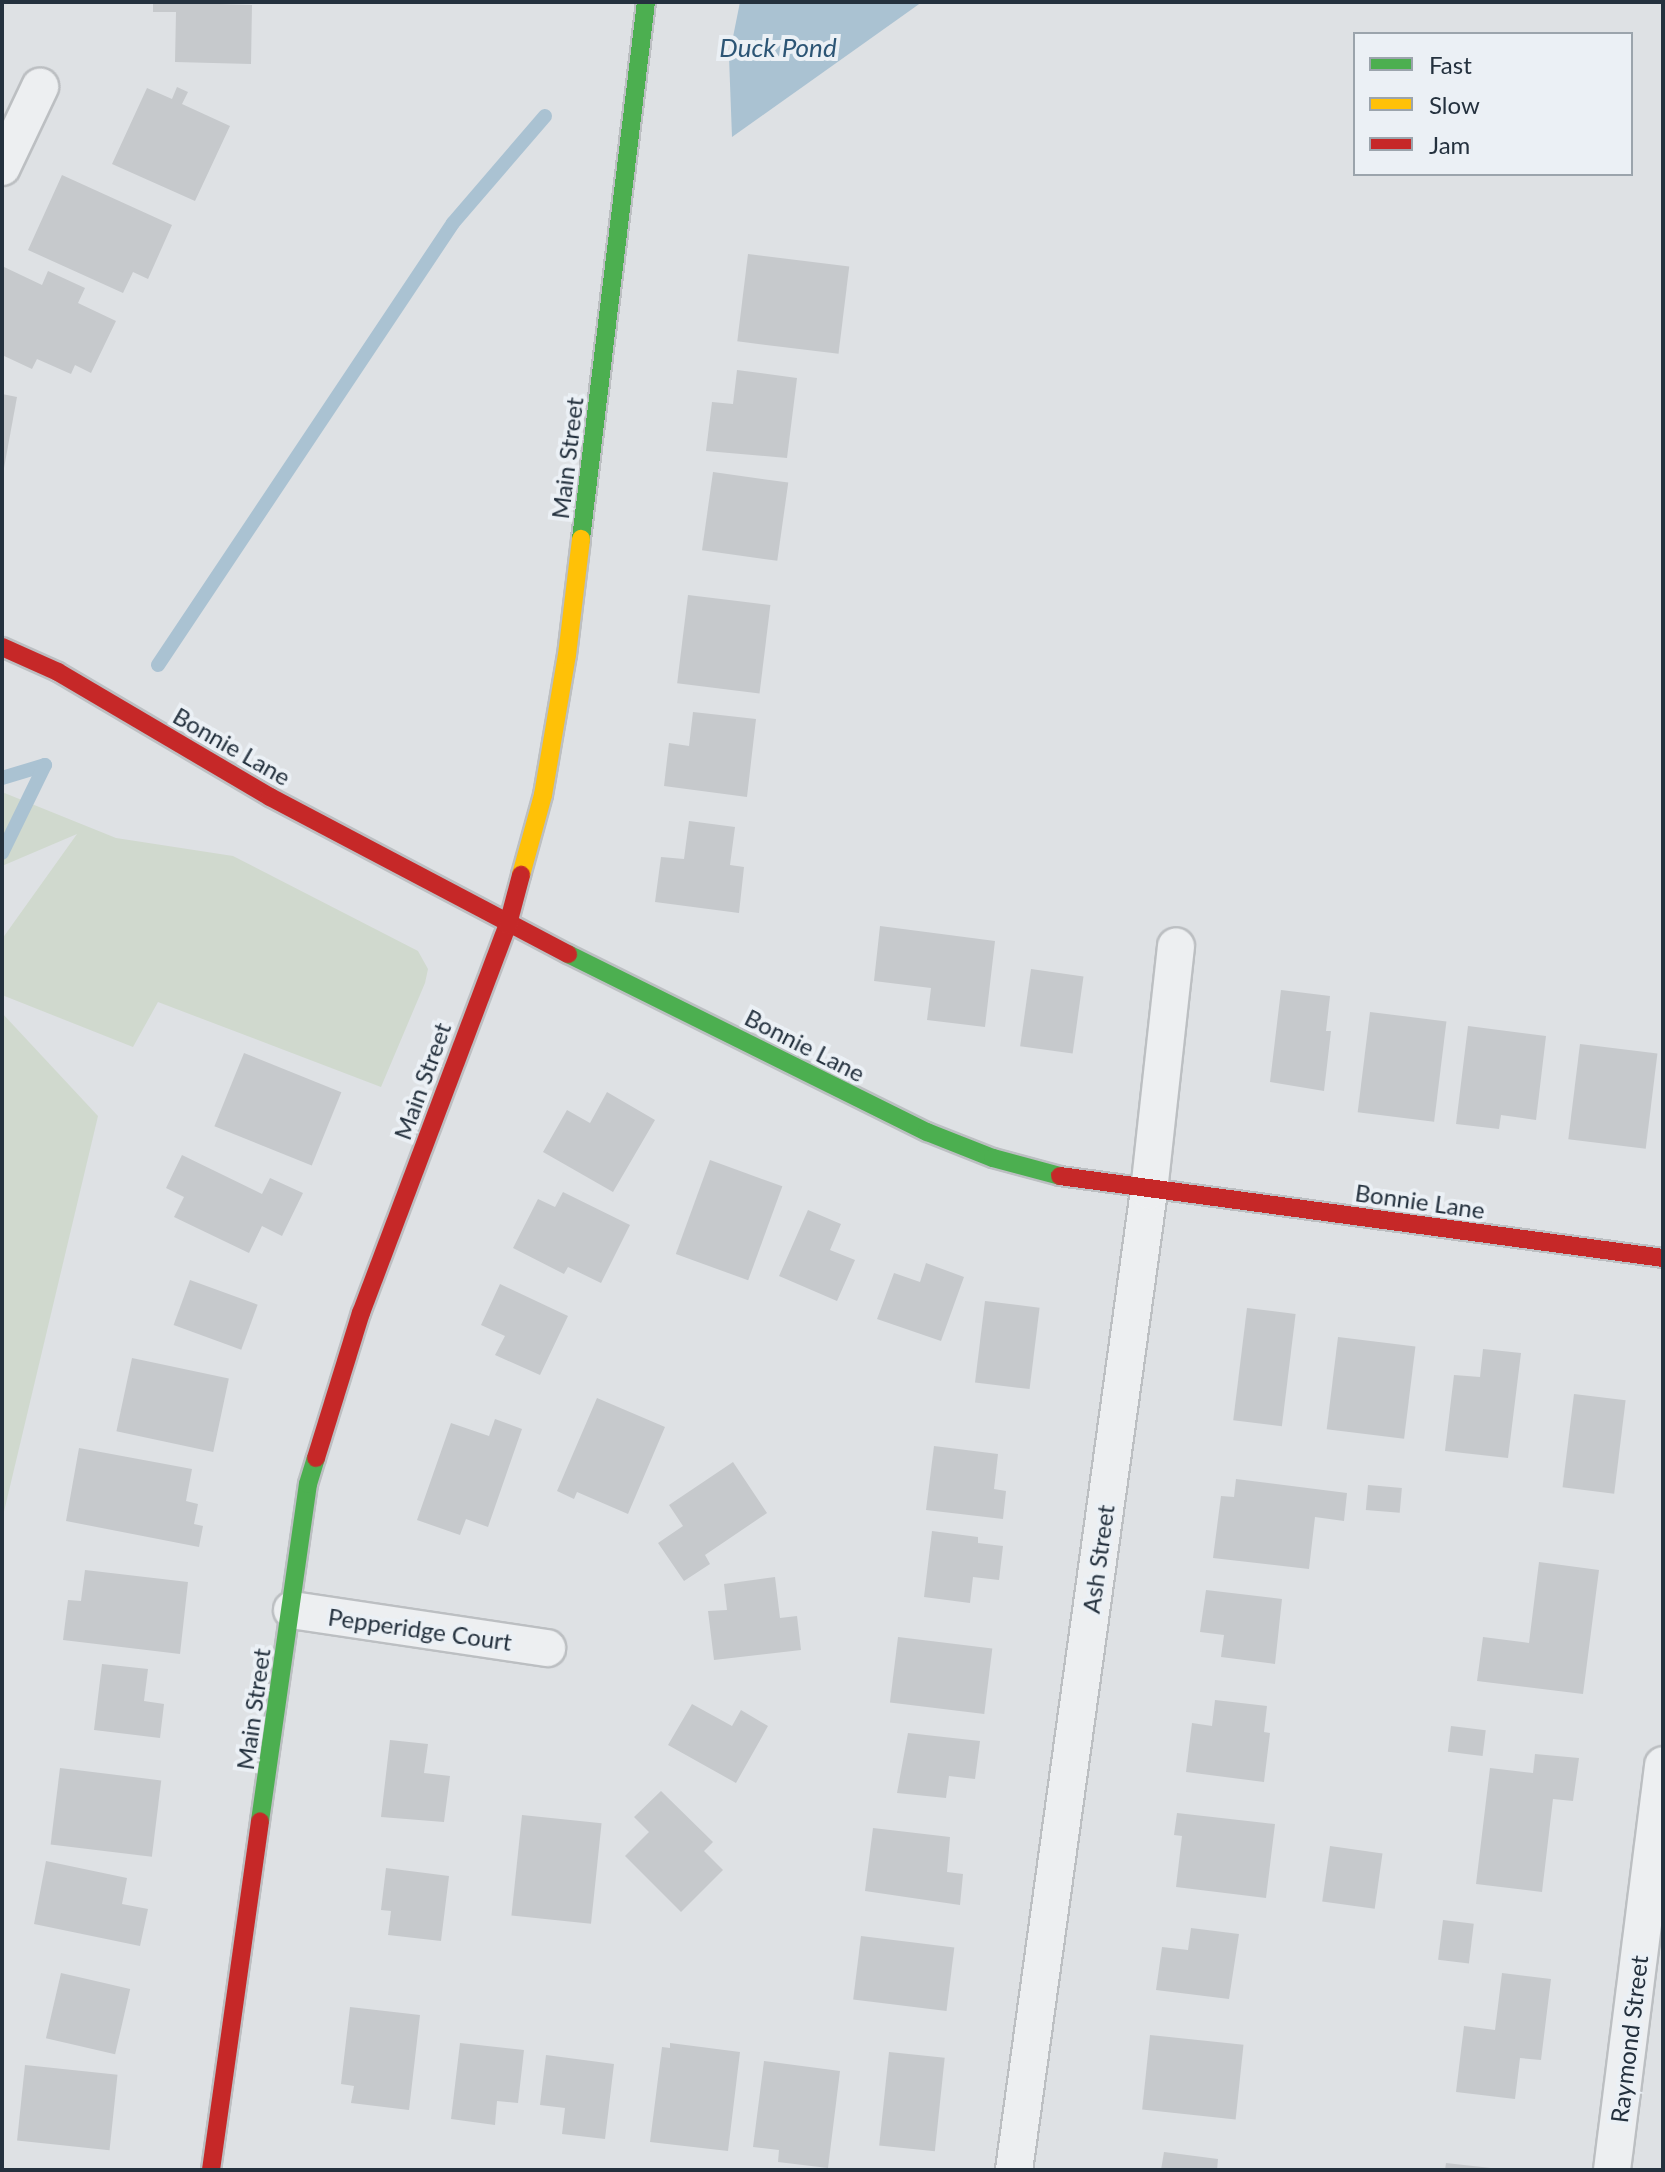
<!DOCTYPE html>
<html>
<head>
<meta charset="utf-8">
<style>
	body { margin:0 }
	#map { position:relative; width:1665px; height:2172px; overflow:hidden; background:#dee1e4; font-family:Lato,sans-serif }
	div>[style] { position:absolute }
	.green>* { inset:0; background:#d0d9ce }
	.water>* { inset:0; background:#aac2d2 }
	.stream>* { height:14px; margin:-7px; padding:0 7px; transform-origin:7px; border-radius:7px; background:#aac2d2 }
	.building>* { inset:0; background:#c6c9cc; transform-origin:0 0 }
	.roads { filter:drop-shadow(2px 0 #bcbfc2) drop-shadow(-2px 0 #bcbfc2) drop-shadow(0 2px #bcbfc2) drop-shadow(0 -2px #bcbfc2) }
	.street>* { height:36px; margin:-18px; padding:0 18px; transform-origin:18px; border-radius:18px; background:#edeff1 }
	.fast>* { height:18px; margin:-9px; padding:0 9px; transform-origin:9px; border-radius:9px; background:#4caf50 }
	.slow>* { height:18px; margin:-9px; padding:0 9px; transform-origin:9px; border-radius:9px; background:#ffc107 }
	.jam>* { height:18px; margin:-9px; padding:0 9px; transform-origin:9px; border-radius:9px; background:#c62828 }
	span { translate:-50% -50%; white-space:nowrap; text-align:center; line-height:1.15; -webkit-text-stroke:8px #ebf0f5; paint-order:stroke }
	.street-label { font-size:24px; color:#24313e }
	.water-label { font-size:26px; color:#2c5575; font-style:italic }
	.frame { position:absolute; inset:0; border:4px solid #24313e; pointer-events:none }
	.legend { position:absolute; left:1353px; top:32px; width:280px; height:144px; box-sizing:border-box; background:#ebf0f5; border:2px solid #9ba4ac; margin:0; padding:10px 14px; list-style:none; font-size:24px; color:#24313e }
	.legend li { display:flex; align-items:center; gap:16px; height:40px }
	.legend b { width:40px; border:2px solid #9ba4ac }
</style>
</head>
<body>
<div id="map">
	<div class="green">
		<i style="clip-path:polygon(2px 792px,116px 838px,233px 856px,418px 951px,428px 969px,425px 983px,381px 1087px,158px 1002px,133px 1047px,2px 995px,2px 939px,77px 834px,2px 866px)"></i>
		<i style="clip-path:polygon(2px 1013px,98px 1116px,2px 1520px)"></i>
	</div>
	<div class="water">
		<i style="clip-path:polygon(740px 2px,922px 2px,732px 137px,729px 57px)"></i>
	</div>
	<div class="stream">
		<i style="left:158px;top:665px;width:531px;rotate:-56.28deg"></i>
		<i style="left:453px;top:223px;width:141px;rotate:-49.3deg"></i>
		<i style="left:2px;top:778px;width:45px;rotate:-16.8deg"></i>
		<i style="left:2px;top:853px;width:98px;rotate:-64deg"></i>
	</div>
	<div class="building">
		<i style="clip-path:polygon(153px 2px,252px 5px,251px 64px,175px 62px,176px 12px,153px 12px)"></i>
		<i style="clip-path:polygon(177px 87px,188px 92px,182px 104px,230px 126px,195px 201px,112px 164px,147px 88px,172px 99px)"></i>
		<i style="clip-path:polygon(62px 175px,172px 225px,148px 279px,133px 272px,123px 293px,28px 250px)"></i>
		<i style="left:748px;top:254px;width:102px;height:88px;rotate:7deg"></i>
		<i style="clip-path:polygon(2px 266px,42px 285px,48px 271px,85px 288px,78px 303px,116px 321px,91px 373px,75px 365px,71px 374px,37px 359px,32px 369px,2px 355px)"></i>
		<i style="clip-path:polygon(737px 370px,797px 378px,787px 458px,706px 451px,712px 402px,733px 404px)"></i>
		<i style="clip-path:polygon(2px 394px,17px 397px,4px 468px,2px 468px)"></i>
		<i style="left:713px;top:472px;width:76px;height:79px;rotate:8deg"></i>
		<i style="left:688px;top:595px;width:83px;height:89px;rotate:7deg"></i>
		<i style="clip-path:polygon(693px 712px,756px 719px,747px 797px,664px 786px,669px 743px,689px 746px)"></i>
		<i style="clip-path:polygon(689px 821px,735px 827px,730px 865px,744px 867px,739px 913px,655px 902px,661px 857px,684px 859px)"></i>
		<i style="clip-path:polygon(880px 926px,995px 941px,985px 1027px,927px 1020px,931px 988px,874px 981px)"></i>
		<i style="left:1031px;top:969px;width:53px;height:78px;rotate:8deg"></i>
		<i style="clip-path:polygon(1281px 990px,1330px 996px,1326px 1031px,1331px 1031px,1324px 1091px,1270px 1082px)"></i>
		<i style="left:1370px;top:1012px;width:77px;height:101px;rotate:7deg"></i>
		<i style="clip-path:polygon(1468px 1026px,1546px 1036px,1536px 1120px,1501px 1115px,1499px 1129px,1456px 1124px)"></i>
		<i style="left:1580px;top:1044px;width:78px;height:96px;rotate:7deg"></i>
		<i style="left:244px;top:1053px;width:105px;height:79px;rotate:22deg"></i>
		<i style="clip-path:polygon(607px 1092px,655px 1120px,613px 1192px,543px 1152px,567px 1110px,590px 1123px)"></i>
		<i style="clip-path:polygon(182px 1155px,262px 1194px,270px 1178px,303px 1193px,282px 1236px,262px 1226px,249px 1253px,174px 1217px,184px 1197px,166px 1188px)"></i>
		<i style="left:710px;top:1160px;width:77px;height:100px;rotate:20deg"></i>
		<i style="clip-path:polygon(563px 1192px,630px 1225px,601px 1283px,568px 1267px,564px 1274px,513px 1248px,538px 1199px,555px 1207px)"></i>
		<i style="clip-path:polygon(808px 1210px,841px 1224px,830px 1250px,855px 1260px,837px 1301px,779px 1276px)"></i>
		<i style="clip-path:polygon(926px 1263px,964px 1277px,941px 1341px,877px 1319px,894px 1273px,920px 1282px)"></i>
		<i style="left:190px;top:1280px;width:72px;height:48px;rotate:20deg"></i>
		<i style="clip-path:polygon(500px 1284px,568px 1316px,540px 1375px,495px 1355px,505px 1336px,481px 1325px)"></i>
		<i style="left:985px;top:1301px;width:55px;height:82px;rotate:7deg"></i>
		<i style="left:1247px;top:1308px;width:49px;height:113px;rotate:7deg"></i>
		<i style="left:1338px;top:1337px;width:78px;height:93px;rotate:7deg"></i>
		<i style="clip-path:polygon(1483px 1349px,1521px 1353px,1508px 1458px,1445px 1451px,1454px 1375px,1480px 1377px)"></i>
		<i style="left:132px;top:1358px;width:99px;height:75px;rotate:12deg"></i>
		<i style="left:1574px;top:1394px;width:52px;height:94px;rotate:7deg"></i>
		<i style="clip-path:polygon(597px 1398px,665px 1427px,628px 1514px,577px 1492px,574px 1499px,557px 1491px)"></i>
		<i style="clip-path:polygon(495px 1419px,522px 1429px,488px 1527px,466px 1519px,460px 1535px,417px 1520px,451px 1423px,489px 1436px)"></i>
		<i style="clip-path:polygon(934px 1446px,998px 1454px,994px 1489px,1006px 1491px,1003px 1519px,926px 1510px)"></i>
		<i style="clip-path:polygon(79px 1448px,192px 1469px,186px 1501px,198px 1504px,194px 1524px,203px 1526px,199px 1547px,66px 1521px)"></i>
		<i style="clip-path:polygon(733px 1462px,767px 1513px,705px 1555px,710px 1564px,684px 1581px,658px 1543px,683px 1526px,669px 1505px)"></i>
		<i style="clip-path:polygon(1236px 1479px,1347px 1493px,1344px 1521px,1315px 1517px,1309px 1569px,1213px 1558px,1221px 1496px,1234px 1497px)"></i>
		<i style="left:1368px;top:1485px;width:34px;height:25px;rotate:5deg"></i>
		<i style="clip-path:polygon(932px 1531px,978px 1537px,978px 1543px,1003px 1546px,999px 1580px,973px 1577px,970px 1603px,924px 1597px)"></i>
		<i style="clip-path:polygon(1539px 1562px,1599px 1570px,1583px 1694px,1477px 1681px,1483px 1637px,1529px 1643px)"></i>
		<i style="clip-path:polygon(85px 1570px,188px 1582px,180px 1654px,63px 1640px,68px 1600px,81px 1601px)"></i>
		<i style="clip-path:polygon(775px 1577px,780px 1618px,797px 1616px,801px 1650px,714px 1660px,708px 1611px,727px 1610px,724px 1584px)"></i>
		<i style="clip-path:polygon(1206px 1590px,1282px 1599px,1275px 1664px,1221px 1657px,1224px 1635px,1200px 1632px)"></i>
		<i style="left:898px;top:1637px;width:95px;height:66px;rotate:7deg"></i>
		<i style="clip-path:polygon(102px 1664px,148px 1669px,144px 1701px,164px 1704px,160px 1738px,94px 1730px)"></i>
		<i style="clip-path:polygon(1215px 1700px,1267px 1706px,1264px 1732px,1270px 1733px,1264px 1782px,1186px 1772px,1192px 1723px,1212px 1726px)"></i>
		<i style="clip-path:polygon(692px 1704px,732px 1726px,741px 1710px,768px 1726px,736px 1783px,668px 1745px)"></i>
		<i style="left:1451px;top:1726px;width:35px;height:26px;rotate:7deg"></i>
		<i style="clip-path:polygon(908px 1733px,980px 1741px,975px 1779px,949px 1776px,946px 1798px,897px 1793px)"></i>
		<i style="clip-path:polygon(390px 1740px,428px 1744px,424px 1773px,450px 1776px,444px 1822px,381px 1817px)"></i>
		<i style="clip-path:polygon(1535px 1754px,1579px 1758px,1573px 1801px,1553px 1799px,1542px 1892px,1476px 1884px,1490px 1768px,1533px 1773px)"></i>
		<i style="left:60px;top:1768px;width:102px;height:77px;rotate:7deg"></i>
		<i style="clip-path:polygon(661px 1791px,713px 1842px,704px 1851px,723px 1870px,681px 1912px,625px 1856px,649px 1832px,634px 1817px)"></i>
		<i style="clip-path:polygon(1177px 1813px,1275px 1824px,1266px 1898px,1176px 1887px,1182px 1836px,1174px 1835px)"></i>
		<i style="left:522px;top:1815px;width:80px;height:101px;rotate:6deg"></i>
		<i style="clip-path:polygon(873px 1828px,950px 1837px,947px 1872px,963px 1874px,960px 1905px,865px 1891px)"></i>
		<i style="left:1330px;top:1846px;width:53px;height:56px;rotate:8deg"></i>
		<i style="clip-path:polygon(46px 1861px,127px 1878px,122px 1904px,148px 1909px,140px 1946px,34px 1924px)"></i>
		<i style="clip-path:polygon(386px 1868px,449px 1876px,441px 1941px,388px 1935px,391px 1911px,381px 1910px)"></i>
		<i style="left:1443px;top:1920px;width:31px;height:40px;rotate:7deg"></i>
		<i style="clip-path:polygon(1191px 1928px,1239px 1934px,1229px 1999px,1156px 1990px,1162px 1947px,1188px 1950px)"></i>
		<i style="left:861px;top:1936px;width:94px;height:64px;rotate:7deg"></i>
		<i style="left:61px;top:1973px;width:71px;height:67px;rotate:13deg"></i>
		<i style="clip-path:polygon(1502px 1973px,1551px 1979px,1541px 2060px,1520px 2058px,1515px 2099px,1456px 2092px,1464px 2026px,1495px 2030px)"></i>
		<i style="clip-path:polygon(350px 2007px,420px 2015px,409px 2110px,351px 2103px,354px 2086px,341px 2084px)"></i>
		<i style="left:1150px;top:2035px;width:94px;height:75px;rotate:6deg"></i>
		<i style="clip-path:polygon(460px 2043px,524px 2050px,518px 2103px,497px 2101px,495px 2125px,451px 2119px)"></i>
		<i style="clip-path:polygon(670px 2043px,740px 2052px,728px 2151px,650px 2142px,662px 2047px,670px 2048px)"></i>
		<i style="left:889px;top:2052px;width:56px;height:94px;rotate:6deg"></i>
		<i style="clip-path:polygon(546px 2055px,614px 2064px,605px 2139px,562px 2134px,565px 2108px,540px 2105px)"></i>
		<i style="clip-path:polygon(764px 2061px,840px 2071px,828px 2168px,778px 2162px,779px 2150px,753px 2147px)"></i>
		<i style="left:25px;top:2065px;width:93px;height:76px;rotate:6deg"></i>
		<i style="clip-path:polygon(1164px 2152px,1218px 2159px,1217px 2170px,1161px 2170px)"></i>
		<i style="clip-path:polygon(1446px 2163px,1491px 2168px,1491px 2170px,1445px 2170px)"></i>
	</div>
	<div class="roads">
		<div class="street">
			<i style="left:2px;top:167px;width:89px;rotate:-64.6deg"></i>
			<i style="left:292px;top:1610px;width:258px;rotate:8.5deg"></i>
			<i style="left:1014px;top:2170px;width:988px;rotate:-82.15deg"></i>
			<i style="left:1149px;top:1191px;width:246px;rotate:-83.7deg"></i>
			<i style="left:1612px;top:2170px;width:408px;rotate:-82.8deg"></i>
		</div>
		<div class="fast">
			<i style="left:581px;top:539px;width:541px;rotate:-83.1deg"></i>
			<i style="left:568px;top:954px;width:401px;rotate:26.4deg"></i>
			<i style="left:927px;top:1132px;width:71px;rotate:21.5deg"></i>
			<i style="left:993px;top:1158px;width:69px;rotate:15deg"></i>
			<i style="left:260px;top:1821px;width:340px;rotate:-81.9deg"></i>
			<i style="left:308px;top:1484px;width:27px;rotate:-73deg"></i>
		</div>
		<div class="slow">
			<i style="left:521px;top:875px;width:83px;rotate:-74.6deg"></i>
			<i style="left:543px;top:795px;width:142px;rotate:-80.3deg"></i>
			<i style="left:567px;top:655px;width:117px;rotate:-83.1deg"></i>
		</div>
		<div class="jam">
			<i style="left:2px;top:647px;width:61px;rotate:24.1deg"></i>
			<i style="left:58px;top:672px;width:246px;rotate:30.5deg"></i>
			<i style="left:270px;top:797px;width:337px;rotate:27.8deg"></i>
			<i style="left:1060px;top:1176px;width:609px;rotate:7.74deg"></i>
			<i style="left:316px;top:1458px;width:152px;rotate:-72.8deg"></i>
			<i style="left:361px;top:1313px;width:416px;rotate:-69.3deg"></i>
			<i style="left:508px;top:924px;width:51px;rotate:-75.1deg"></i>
			<i style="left:211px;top:2170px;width:352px;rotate:-82deg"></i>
		</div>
	</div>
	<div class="street-label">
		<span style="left:567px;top:458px;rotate:-83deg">Main Street</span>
		<span style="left:232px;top:746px;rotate:30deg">Bonnie Lane</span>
		<span style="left:805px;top:1045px;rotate:27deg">Bonnie Lane</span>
		<span style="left:422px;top:1081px;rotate:-70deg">Main Street</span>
		<span style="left:1420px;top:1201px;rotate:8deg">Bonnie Lane</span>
		<span style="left:1098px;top:1559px;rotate:-82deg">Ash Street</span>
		<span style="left:420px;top:1629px;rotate:8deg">Pepperidge Court</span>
		<span style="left:253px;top:1709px;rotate:-82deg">Main Street</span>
		<span style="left:1629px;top:2039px;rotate:-83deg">Raymond Street</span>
	</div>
	<div class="water-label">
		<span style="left:778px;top:48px">Duck Pond</span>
	</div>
	<div class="frame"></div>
	<ul class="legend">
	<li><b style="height:10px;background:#4caf50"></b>Fast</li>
	<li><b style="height:10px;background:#ffc107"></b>Slow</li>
	<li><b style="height:10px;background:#c62828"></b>Jam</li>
	</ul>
</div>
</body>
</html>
